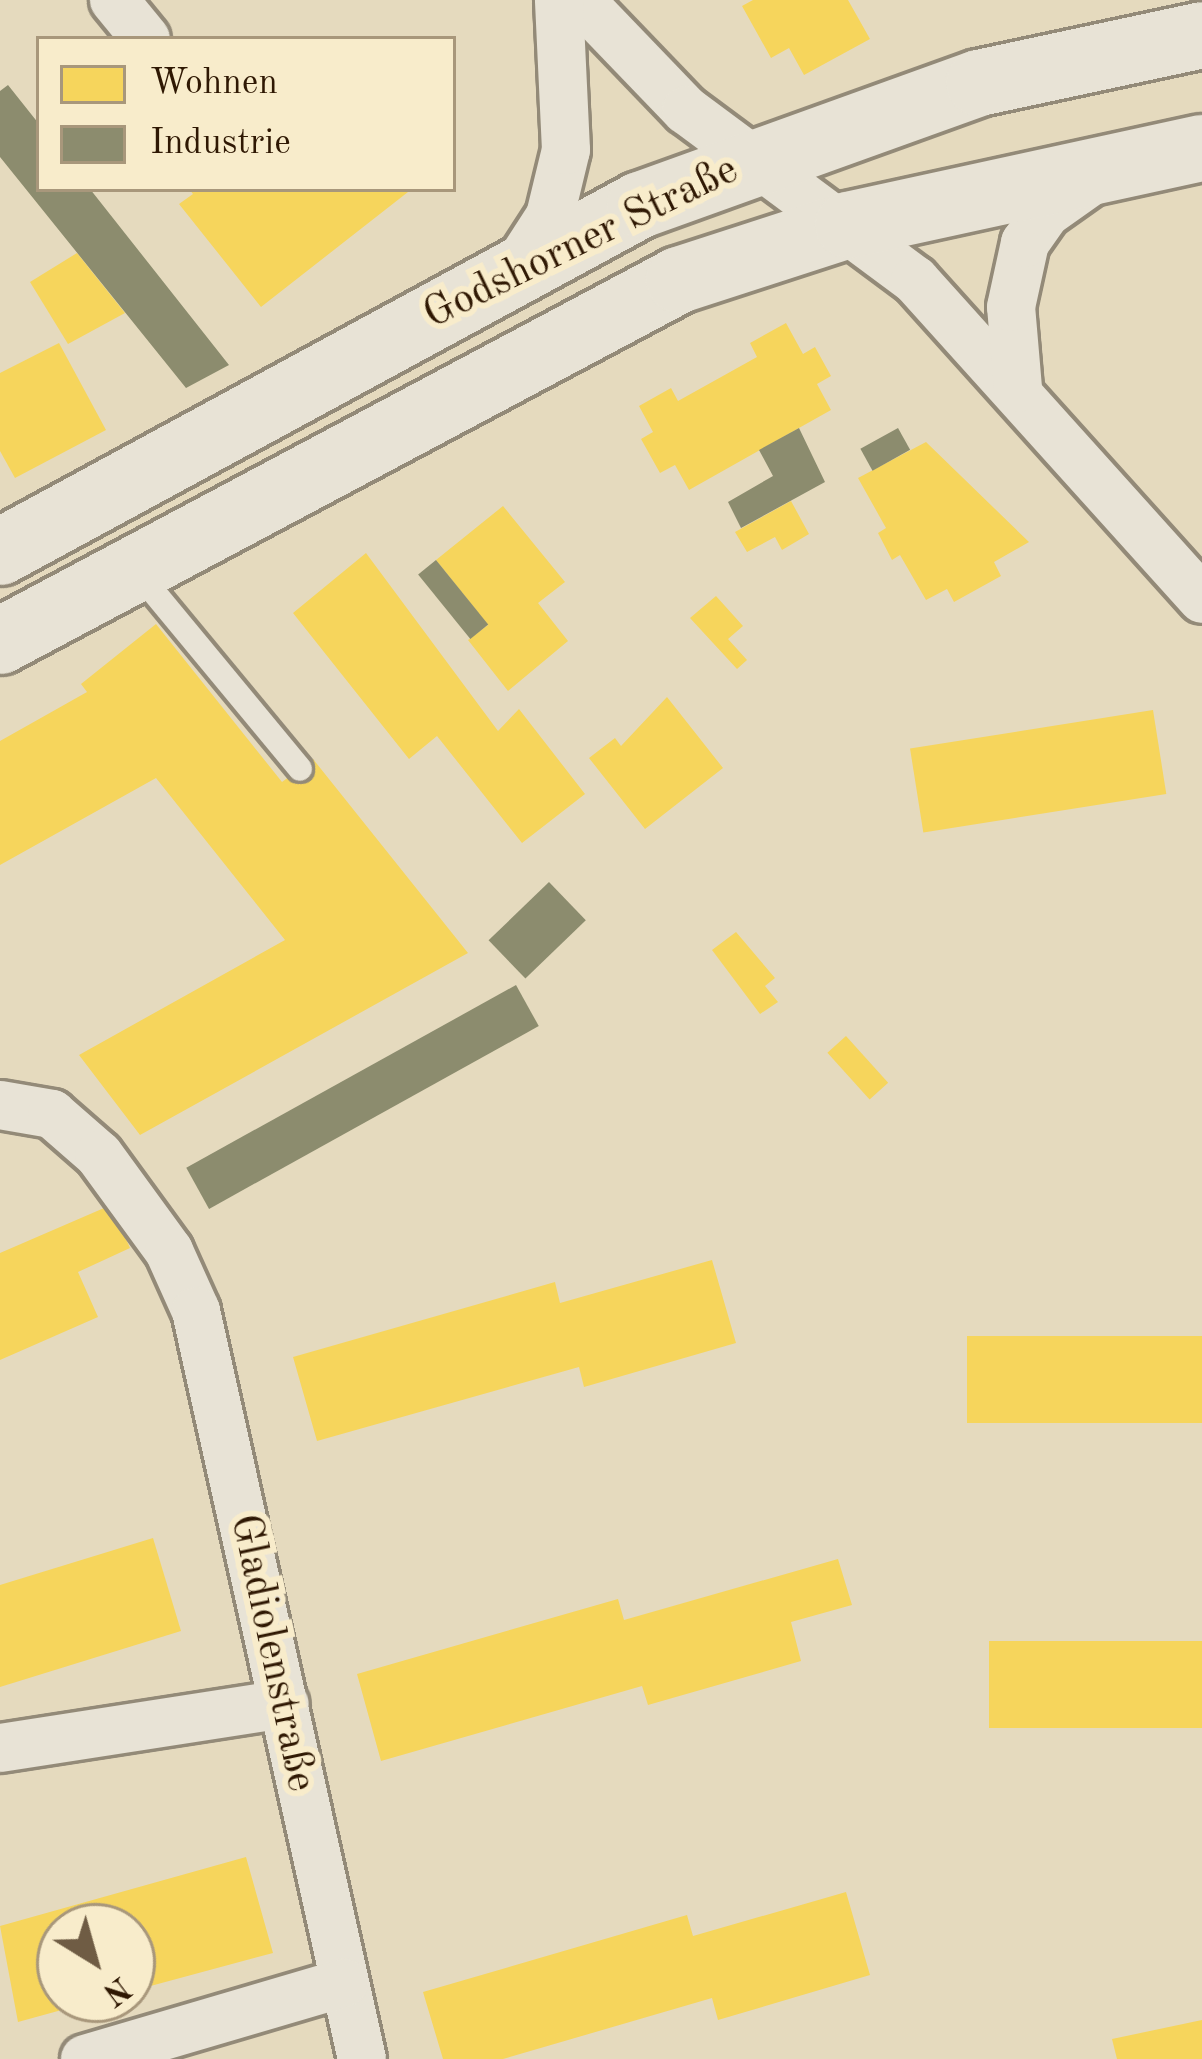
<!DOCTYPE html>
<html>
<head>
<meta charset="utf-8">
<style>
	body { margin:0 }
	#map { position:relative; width:1202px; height:2059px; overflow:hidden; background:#e5dabe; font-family:"Old Standard TT",serif }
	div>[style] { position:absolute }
	.homes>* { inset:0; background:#f6d55c; transform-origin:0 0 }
	.industry>* { inset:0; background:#8c8c6e; transform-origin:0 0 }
	.roads { filter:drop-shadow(3px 0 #938a78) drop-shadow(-3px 0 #938a78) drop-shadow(0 3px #938a78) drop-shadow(0 -3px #938a78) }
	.lane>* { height:24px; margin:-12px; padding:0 12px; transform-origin:12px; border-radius:12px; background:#e8e3d6 }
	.street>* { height:48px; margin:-24px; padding:0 24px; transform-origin:24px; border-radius:24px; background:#e8e3d6 }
	.secondary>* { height:66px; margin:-33px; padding:0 33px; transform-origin:33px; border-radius:33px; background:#e8e3d6 }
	span { translate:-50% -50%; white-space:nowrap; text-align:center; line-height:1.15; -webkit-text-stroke:12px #f8eccb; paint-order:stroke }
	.street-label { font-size:42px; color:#2f1803 }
	.legend { position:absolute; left:36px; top:36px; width:420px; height:156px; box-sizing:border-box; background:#f8eccb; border:3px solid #a8977b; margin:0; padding:15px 21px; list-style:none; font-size:36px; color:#2f1803 }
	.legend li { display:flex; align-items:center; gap:24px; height:60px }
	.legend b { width:60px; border:3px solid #a8977b }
	.north { position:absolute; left:36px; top:1903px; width:120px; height:120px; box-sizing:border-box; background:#f8eccb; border:3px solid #a8977b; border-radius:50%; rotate:143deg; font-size:33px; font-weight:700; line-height:48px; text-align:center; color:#2f1803 }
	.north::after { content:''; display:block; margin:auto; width:42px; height:54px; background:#6f5c44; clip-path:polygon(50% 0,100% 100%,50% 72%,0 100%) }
</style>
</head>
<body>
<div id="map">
	<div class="homes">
		<i style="clip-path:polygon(753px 0,848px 0,870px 39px,804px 75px,789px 48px,771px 58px,742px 6px)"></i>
		<i style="clip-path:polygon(189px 189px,405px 189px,408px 192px,261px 307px,179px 204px,193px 194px)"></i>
		<i style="clip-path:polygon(77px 253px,125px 313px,68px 344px,30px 282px)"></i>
		<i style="clip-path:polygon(786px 323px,803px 354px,815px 347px,831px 376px,817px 384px,831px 410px,689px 490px,675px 465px,660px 473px,641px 439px,653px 432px,639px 406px,671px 388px,678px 401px,757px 357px,750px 343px)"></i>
		<i style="clip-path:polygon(59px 343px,106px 430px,15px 478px,0 451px,0 373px)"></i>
		<i style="clip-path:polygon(926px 442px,1029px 542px,994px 562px,1001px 576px,954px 602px,947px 589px,926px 600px,900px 555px,892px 560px,878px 533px,886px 528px,858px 478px)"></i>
		<i style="clip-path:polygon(791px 501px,809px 534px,782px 550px,775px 537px,747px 552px,735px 532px)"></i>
		<i style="clip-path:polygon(503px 506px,565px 582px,538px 603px,568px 641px,508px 691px,468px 640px,488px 625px,436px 560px)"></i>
		<i style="clip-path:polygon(366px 553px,498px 731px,519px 709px,585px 794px,522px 843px,437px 736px,409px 759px,293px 613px)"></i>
		<i style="clip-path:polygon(716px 596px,743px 626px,728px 639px,747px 660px,737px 669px,690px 618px)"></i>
		<i style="clip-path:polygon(156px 624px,282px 782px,313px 759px,468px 953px,140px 1135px,79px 1055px,285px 940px,156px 778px,0 865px,0 741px,87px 692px,81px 684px)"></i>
		<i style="clip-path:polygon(667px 697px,723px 768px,645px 829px,589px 758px,615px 738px,621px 746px)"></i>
		<i style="left:1153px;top:710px;width:85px;height:246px;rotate:81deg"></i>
		<i style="clip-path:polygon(736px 932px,775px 978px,765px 986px,778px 1002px,760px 1014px,712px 950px)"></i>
		<i style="left:846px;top:1036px;width:63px;height:25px;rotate:48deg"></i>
		<i style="clip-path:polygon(111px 1205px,130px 1248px,78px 1272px,98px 1317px,0 1360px,0 1253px)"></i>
		<i style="clip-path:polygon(712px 1260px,736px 1343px,584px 1387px,579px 1367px,317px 1441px,293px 1357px,555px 1282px,560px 1303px)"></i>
		<i style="left:1202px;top:1336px;width:87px;height:235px;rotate:90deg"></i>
		<i style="clip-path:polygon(153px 1538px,181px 1631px,0 1687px,0 1585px)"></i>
		<i style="clip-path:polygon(838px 1559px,852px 1605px,791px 1622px,801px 1661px,648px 1705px,642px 1686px,381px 1761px,357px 1674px,618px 1599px,624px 1620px)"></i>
		<i style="left:1202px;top:1641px;width:87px;height:213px;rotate:90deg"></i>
		<i style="clip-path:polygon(246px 1857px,273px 1953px,132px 1991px,132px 1927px,60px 1927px,60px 1999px,98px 2000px,18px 2022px,0 1926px)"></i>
		<i style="clip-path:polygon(846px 1892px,870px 1975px,718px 2020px,712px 1998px,503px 2059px,443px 2059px,423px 1992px,687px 1915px,693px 1936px)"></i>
		<i style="clip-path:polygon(1202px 2020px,1202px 2059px,1117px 2059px,1112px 2039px)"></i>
	</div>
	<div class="industry">
		<i style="clip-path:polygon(8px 85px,39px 124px,39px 189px,90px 189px,229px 365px,186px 388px,0 157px,0 91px)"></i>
		<i style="clip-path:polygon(799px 428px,825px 482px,741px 528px,728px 502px,773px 476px,759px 450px)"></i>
		<i style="left:898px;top:428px;width:25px;height:43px;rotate:61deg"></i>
		<i style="left:436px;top:560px;width:83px;height:23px;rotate:51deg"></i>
		<i style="left:549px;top:882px;width:53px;height:84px;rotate:46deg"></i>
		<i style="left:516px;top:985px;width:47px;height:377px;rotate:61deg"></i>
	</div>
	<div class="roads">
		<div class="lane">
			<i style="left:138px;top:573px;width:254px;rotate:50.4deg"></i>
		</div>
		<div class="street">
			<i style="left:114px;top:0;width:50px;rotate:50.6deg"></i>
			<i style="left:580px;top:0;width:153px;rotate:46.1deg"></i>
			<i style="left:686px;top:110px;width:285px;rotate:36.6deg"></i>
			<i style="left:915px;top:280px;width:429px;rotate:48deg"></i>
			<i style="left:517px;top:267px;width:61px;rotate:-57.1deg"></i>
			<i style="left:550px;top:216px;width:68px;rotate:-76.4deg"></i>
			<i style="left:566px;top:150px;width:150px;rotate:-92.7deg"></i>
			<i style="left:1018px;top:388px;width:81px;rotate:-94.9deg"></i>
			<i style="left:1011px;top:307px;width:66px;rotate:-77.7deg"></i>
			<i style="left:1025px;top:243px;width:37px;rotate:-55deg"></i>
			<i style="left:1046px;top:213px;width:57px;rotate:-35.1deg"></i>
			<i style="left:0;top:1105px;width:53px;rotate:9.8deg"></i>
			<i style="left:52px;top:1114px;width:62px;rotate:41.1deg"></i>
			<i style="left:99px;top:1155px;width:119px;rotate:53.9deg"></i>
			<i style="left:169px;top:1251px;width:66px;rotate:65.8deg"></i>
			<i style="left:196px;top:1311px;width:766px;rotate:77.49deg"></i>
			<i style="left:0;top:1748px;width:288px;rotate:-8.8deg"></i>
			<i style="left:85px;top:2059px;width:270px;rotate:-16.4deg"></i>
		</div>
		<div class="secondary">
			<i style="left:0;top:552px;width:728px;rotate:-28.47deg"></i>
			<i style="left:640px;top:205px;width:360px;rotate:-19.8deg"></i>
			<i style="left:979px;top:83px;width:228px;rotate:-12.1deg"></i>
			<i style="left:0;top:641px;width:769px;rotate:-28deg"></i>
			<i style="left:679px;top:280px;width:178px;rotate:-18deg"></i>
			<i style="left:848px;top:225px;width:362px;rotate:-12.3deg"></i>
		</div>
	</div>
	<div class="street-label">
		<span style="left:581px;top:243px;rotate:-26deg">Godshorner Straße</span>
		<span style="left:272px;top:1653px;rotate:78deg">Gladiolenstraße</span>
	</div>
	<ul class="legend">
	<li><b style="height:33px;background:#f6d55c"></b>Wohnen</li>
	<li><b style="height:33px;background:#8c8c6e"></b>Industrie</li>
	</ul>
	<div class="north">N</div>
</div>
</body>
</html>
